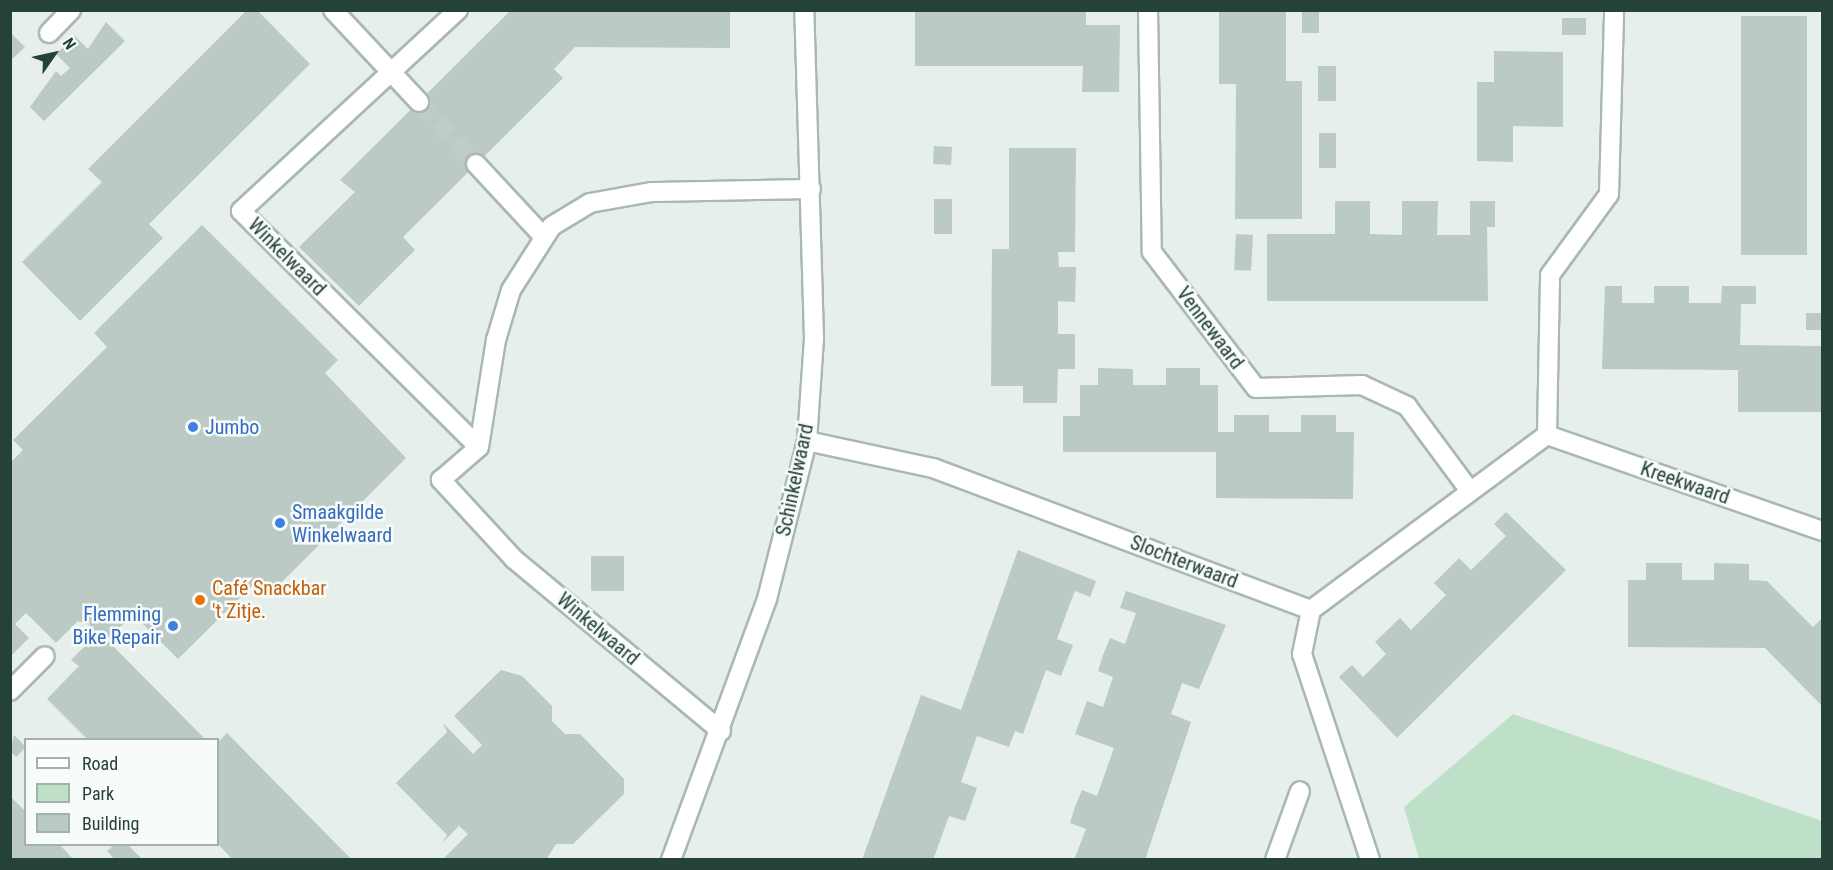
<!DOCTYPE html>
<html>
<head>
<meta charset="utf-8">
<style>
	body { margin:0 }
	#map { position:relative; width:1833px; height:870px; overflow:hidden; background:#e6efeb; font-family:"Roboto Condensed",sans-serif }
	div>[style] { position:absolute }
	.green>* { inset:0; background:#bfe0c8 }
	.building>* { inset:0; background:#bbcac4; transform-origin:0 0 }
	.minor-tunnel>* { height:18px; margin-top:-9px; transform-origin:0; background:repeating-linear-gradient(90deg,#bfccc8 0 18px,transparent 0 27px) }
	.roads { filter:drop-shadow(2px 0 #a8b8b2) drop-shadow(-2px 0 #a8b8b2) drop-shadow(0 2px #a8b8b2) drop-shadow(0 -2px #a8b8b2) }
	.minor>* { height:18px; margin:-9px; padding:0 9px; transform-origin:9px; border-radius:9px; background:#fff }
	.dots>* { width:16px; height:16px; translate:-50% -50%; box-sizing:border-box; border:3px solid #f7fbf9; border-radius:50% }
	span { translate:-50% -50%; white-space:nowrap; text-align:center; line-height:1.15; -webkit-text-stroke:5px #f7fbf9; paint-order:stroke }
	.street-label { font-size:20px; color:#24423a }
	.shop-label { font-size:20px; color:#366cbe }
	.left { translate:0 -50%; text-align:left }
	.right { translate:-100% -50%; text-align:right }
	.food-label { font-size:20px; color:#c56008 }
	.frame { position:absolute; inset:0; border:12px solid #24423a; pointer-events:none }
	.legend { position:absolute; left:24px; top:738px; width:195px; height:108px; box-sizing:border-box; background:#f7fbf9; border:2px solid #a3b1ad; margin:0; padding:8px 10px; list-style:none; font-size:18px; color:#24423a }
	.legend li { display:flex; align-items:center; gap:12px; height:30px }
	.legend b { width:30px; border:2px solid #a3b1ad }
	.north { position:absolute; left:24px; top:24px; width:60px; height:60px; -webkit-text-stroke:4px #f7fbf9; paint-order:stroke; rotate:56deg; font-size:16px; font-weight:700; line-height:24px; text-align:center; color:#24423a }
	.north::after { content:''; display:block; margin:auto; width:21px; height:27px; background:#24423a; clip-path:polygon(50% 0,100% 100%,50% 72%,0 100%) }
</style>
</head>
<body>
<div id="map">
	<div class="green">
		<i style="clip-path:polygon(1513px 714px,1822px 821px,1822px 859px,1419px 859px,1404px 807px)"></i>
	</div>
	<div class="building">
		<i style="clip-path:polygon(247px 10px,257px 10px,310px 64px,149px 224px,163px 238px,80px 321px,22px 262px,102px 182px,88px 169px)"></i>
		<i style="clip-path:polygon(511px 10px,730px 10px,730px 48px,575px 47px,554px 69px,563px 78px,403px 237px,415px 250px,359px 306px,299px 247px,355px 192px,340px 180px)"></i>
		<i style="clip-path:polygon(915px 10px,1086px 10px,1086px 25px,1120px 25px,1119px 92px,1082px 92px,1083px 66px,915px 66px)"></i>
		<i style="clip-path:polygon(1219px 10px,1286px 10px,1286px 81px,1302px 81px,1302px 219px,1235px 219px,1236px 84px,1219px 84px)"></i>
		<i style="left:1302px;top:10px;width:17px;height:23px"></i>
		<i style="left:1741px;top:16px;width:66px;height:239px"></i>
		<i style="left:1562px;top:18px;width:24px;height:17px"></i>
		<i style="clip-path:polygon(106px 22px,125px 41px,44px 121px,30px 107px,56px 71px,61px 76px,70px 68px,56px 54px,75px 36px,88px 49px)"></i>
		<i style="clip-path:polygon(10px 32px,25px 47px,10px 61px)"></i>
		<i style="clip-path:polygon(1494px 51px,1563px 52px,1563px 127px,1513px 126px,1513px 162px,1477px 161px,1477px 82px,1494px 82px)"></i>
		<i style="left:1318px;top:66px;width:18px;height:35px"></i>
		<i style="left:1319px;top:133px;width:17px;height:35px"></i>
		<i style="left:952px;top:147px;width:18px;height:18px;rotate:93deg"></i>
		<i style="clip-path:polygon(1009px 148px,1076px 148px,1075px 252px,1058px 252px,1059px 267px,1076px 267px,1075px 302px,1058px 301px,1058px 334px,1075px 334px,1075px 369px,1058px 369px,1057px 403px,1023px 403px,1023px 386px,991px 386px,992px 249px,1009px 249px)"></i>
		<i style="left:934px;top:199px;width:18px;height:35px"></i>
		<i style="clip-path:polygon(1335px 201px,1370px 201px,1370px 234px,1402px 235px,1402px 201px,1438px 201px,1437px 235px,1470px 235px,1470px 201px,1495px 201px,1495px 227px,1487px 227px,1488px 301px,1267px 301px,1267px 234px,1335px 234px)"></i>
		<i style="clip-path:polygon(202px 225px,338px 360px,325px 373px,406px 458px,271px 593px,258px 580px,178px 659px,134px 615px,106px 639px,206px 740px,88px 740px,47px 699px,79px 666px,71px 660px,90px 641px,90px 625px,78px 621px,56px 643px,26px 613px,15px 624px,29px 638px,10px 657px,10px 463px,23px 450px,13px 440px,107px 347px,94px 333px)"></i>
		<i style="left:1236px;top:234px;width:17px;height:36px;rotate:3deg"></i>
		<i style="clip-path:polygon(1605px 286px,1622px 286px,1622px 303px,1654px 303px,1654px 286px,1689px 286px,1689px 303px,1721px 303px,1722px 286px,1756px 286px,1756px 304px,1741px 304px,1740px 345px,1822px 346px,1822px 412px,1738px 412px,1738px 370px,1602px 369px)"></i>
		<i style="left:1806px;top:313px;width:16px;height:17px"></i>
		<i style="clip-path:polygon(1098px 368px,1133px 369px,1133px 385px,1166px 385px,1166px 368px,1200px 368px,1200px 385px,1218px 385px,1218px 432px,1234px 432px,1234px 415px,1269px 415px,1269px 432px,1301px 432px,1301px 415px,1336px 415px,1336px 432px,1354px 432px,1353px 499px,1216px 498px,1216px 452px,1063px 452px,1063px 416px,1080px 416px,1080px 385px,1098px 385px)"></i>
		<i style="clip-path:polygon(1506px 512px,1566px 570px,1397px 738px,1339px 677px,1352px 665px,1363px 677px,1386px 654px,1375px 642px,1400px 618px,1411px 630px,1446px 595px,1434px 583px,1459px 558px,1471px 570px,1506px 536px,1494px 524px)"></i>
		<i style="clip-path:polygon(1018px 550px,1096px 581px,1090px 597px,1075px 591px,1069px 606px,1057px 639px,1073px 645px,1061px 676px,1046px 670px,1023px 734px,1015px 731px,1009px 747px,977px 736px,961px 782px,977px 788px,971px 805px,965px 821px,949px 816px,933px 860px,862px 860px,921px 695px,961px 710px)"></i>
		<i style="left:591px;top:556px;width:33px;height:35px"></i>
		<i style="clip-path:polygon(1646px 563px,1682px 563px,1682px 580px,1714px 580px,1714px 563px,1749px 564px,1749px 580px,1767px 581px,1813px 627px,1822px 618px,1822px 706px,1765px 648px,1628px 647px,1628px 580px,1646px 580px)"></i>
		<i style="clip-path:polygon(1126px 591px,1226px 625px,1199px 689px,1182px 683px,1171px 714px,1191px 722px,1145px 860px,1074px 860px,1086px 829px,1070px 823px,1075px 807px,1082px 790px,1097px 796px,1114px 748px,1075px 734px,1087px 701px,1103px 707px,1113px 677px,1098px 671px,1103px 655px,1110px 638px,1125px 644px,1136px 613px,1120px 608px)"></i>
		<i style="clip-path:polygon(501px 670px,522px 676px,552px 706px,552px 721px,565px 734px,580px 734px,624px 779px,624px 794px,573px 844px,556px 844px,546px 860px,442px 860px,468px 834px,459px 826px,442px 843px,447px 835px,396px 783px,447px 732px,443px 723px,473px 754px,482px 745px,454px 716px)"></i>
		<i style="clip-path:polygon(227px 733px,352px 860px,233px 860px,218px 844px,218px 742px)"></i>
		<i style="clip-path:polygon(14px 735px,26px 747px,16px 757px,10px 751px)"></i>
		<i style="clip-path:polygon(10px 796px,26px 812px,26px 844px,59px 844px,74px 860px,10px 860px)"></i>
		<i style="clip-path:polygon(115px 844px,127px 844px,143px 860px,115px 860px,107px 851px)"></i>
	</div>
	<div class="minor-tunnel">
		<i style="left:419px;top:102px;width:84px;rotate:47.4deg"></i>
	</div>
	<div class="roads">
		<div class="minor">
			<i style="left:333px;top:10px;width:126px;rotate:46.9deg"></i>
			<i style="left:458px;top:10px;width:296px;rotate:137.2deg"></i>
			<i style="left:241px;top:211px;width:335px;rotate:44.8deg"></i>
			<i style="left:1148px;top:10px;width:242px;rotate:89.1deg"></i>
			<i style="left:1152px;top:252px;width:171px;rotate:52.6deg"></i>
			<i style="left:1256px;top:388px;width:106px;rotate:-1.6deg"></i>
			<i style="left:1362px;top:385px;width:50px;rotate:25deg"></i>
			<i style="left:1407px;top:406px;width:106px;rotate:53.5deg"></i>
			<i style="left:49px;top:33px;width:32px;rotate:-46deg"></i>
			<i style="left:476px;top:164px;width:97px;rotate:47.1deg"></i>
			<i style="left:1547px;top:435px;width:160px;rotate:-88.9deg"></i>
			<i style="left:1550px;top:275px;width:100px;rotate:-53.9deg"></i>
			<i style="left:1609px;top:194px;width:184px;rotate:-88.4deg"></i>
			<i style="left:1547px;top:435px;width:291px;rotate:19.2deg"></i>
			<i style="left:807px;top:441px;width:129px;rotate:12.1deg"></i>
			<i style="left:933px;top:468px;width:404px;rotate:20.6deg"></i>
			<i style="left:1311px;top:610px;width:294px;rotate:-36.6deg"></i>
			<i style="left:1311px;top:610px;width:45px;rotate:101.6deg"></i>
			<i style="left:1302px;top:654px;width:217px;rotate:71.7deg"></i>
			<i style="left:10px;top:691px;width:49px;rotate:-45deg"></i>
			<i style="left:721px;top:731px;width:269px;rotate:-140.3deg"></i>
			<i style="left:514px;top:559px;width:108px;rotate:-132.7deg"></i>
			<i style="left:441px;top:480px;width:50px;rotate:-41deg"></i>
			<i style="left:479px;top:447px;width:108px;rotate:-81deg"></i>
			<i style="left:496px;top:340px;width:52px;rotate:-73.3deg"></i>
			<i style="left:511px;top:290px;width:76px;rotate:-57.4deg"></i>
			<i style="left:552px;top:226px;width:44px;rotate:-31.2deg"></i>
			<i style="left:590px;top:203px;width:63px;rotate:-10.1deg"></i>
			<i style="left:652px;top:192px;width:159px;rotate:-1.1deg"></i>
			<i style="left:671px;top:860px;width:278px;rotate:-69.8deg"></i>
			<i style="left:767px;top:599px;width:163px;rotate:-75.8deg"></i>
			<i style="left:807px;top:441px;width:103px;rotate:-86.1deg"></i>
			<i style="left:814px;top:338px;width:328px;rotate:-91.7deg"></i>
			<i style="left:1275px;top:860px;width:73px;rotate:-70.1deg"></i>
		</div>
	</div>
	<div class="dots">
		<i style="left:193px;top:427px;background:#3f7fe0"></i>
		<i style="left:280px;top:523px;background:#3f7fe0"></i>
		<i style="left:200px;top:600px;background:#e8710a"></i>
		<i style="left:173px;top:626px;background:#3f7fe0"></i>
	</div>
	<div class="street-label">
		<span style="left:287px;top:257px;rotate:45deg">Winkelwaard</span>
		<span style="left:1210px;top:328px;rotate:53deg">Vennewaard</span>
		<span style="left:795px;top:480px;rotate:-78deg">Schinkelwaard</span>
		<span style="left:1685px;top:483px;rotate:19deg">Kreekwaard</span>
		<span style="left:1184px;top:562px;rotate:21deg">Slochterwaard</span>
		<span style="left:598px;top:629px;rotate:40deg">Winkelwaard</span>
	</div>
	<div class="shop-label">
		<span class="left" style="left:205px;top:427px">Jumbo</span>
		<span class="left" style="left:292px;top:524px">Smaakgilde<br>Winkelwaard</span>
		<span class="right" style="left:161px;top:626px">Flemming<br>Bike Repair</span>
	</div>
	<div class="food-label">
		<span class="left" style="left:212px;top:600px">Café Snackbar<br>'t Zitje.</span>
	</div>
	<div class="frame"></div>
	<ul class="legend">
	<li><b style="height:8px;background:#fff"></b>Road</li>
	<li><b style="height:16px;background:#bfe0c8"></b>Park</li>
	<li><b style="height:16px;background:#bbcac4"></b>Building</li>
	</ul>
	<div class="north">N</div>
</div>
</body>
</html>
